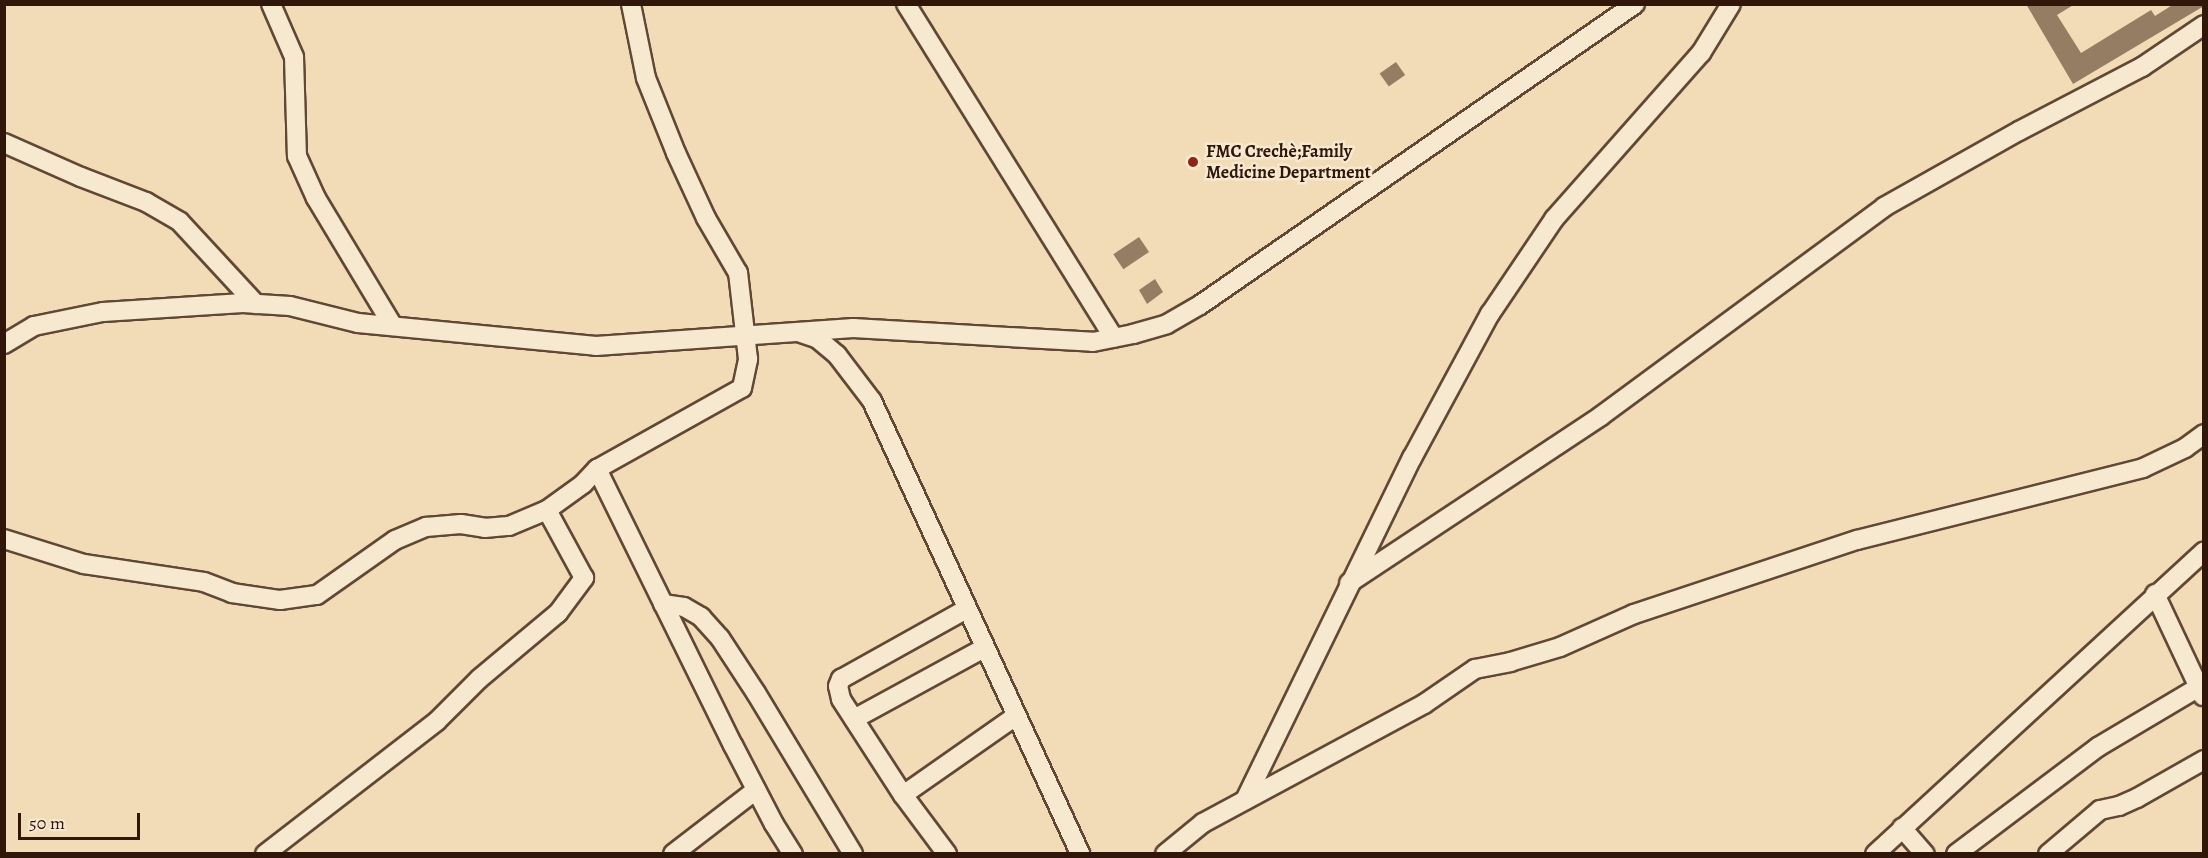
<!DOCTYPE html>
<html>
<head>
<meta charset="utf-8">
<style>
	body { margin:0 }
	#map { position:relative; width:2208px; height:858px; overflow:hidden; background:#f2dcb7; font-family:Alegreya,serif }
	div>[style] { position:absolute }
	.building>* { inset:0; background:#957d64; transform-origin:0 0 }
	.roads { filter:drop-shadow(2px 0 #614835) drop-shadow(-2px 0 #614835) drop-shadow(0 2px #614835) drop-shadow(0 -2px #614835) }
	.minor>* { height:18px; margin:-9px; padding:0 9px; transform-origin:9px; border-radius:9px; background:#f7e8d0 }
	.dots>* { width:16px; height:16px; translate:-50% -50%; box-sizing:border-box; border:3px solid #f7e8d0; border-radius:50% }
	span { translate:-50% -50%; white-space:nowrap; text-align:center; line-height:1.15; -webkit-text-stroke:5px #f7e8d0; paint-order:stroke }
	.poi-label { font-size:18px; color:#31160a; font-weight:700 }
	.left { translate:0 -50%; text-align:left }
	.frame { position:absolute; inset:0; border:6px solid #31160a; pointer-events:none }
	.scale { position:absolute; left:18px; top:813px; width:122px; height:27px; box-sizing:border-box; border:3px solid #31160a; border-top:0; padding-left:8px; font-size:18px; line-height:21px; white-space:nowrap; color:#31160a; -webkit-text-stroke:4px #f7e8d0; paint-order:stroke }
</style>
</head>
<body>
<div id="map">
	<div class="building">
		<i style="clip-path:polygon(2026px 4px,2075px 4px,2057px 15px,2081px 53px,2151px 10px,2155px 16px,2174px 4px,2204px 6px,2073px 84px)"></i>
		<i style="left:1396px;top:62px;width:16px;height:20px;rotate:55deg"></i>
		<i style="left:1139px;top:237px;width:18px;height:31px;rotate:56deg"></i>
		<i style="clip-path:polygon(1155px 279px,1163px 292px,1147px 304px,1139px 290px)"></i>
	</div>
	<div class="roads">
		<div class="minor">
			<i style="left:271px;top:4px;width:58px;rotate:66.5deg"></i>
			<i style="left:294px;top:57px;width:99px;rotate:88.3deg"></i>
			<i style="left:297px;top:156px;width:46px;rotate:65.7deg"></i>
			<i style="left:316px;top:198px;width:149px;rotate:59deg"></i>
			<i style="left:906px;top:4px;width:393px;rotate:58.1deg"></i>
			<i style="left:4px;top:143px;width:84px;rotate:23.8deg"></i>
			<i style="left:81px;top:177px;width:70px;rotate:21deg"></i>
			<i style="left:146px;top:202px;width:39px;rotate:30deg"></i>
			<i style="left:180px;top:222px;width:112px;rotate:47.2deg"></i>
			<i style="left:801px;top:333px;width:18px;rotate:19deg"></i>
			<i style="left:818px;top:339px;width:25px;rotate:40deg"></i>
			<i style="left:837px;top:355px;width:58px;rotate:52.7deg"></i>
			<i style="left:872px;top:401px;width:498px;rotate:65.3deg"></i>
			<i style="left:4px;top:344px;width:35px;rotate:-31deg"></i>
			<i style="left:34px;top:326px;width:70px;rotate:-11.5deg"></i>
			<i style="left:103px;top:312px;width:140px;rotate:-3.7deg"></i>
			<i style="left:243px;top:303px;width:47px;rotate:3.7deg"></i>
			<i style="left:290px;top:306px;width:70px;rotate:14deg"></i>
			<i style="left:358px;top:323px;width:239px;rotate:5.5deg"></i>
			<i style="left:596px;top:346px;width:258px;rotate:-4deg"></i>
			<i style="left:853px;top:328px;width:240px;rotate:3.3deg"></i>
			<i style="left:1093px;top:342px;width:41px;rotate:-11.3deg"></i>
			<i style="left:1133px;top:334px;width:35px;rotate:-16deg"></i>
			<i style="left:1167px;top:324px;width:38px;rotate:-30deg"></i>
			<i style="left:1200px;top:305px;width:529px;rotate:-34.68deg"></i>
			<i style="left:597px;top:469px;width:308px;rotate:63.8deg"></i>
			<i style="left:733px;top:745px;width:89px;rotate:62.6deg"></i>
			<i style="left:774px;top:824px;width:36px;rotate:58deg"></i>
			<i style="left:4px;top:539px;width:84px;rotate:17.4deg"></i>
			<i style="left:84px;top:564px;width:121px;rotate:8.5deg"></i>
			<i style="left:204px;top:582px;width:30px;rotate:21deg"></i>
			<i style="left:232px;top:593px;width:49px;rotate:8.3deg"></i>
			<i style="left:280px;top:600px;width:37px;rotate:-8deg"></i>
			<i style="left:317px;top:595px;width:95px;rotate:-35.2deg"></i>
			<i style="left:395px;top:540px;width:34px;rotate:-23deg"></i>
			<i style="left:426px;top:527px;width:35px;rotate:-5deg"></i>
			<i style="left:461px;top:524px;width:24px;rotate:9deg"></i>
			<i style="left:485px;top:528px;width:24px;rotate:-5deg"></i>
			<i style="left:509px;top:526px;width:41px;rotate:-22.8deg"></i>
			<i style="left:547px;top:510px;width:44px;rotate:-35.8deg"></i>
			<i style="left:583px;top:484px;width:21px;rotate:-47deg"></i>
			<i style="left:597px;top:469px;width:166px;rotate:-29.2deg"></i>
			<i style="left:742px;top:388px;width:30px;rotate:-78deg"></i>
			<i style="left:748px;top:359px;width:87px;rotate:-96.6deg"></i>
			<i style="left:738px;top:273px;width:64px;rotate:-120.2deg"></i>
			<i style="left:706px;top:218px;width:72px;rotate:-114.8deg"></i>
			<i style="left:676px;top:153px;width:81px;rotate:-111.8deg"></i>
			<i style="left:646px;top:78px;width:76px;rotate:-101.5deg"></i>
			<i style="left:1349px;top:583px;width:302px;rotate:-33.5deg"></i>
			<i style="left:1601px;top:416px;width:352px;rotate:-36.4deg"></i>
			<i style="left:1884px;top:207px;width:155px;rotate:-29.4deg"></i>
			<i style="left:2019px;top:131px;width:139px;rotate:-27.5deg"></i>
			<i style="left:2142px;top:67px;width:75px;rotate:-34.1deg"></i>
			<i style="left:2155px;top:594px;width:113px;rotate:64.8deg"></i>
			<i style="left:663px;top:604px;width:21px;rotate:8deg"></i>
			<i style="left:684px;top:607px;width:20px;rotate:30deg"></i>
			<i style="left:701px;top:617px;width:28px;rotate:48deg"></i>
			<i style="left:720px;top:638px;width:66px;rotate:56.8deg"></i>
			<i style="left:756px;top:693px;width:188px;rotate:58.9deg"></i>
			<i style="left:854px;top:719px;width:148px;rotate:-28.6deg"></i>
			<i style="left:903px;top:795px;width:138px;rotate:-35deg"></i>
			<i style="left:1245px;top:800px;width:381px;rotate:-64deg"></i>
			<i style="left:1412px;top:458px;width:164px;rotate:-61.6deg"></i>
			<i style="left:1490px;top:314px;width:115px;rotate:-56deg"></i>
			<i style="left:1554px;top:219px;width:222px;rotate:-48.5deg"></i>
			<i style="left:1701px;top:53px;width:57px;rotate:-58.5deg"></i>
			<i style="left:1902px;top:828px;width:35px;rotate:49deg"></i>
			<i style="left:265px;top:854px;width:217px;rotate:-37.7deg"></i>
			<i style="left:437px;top:721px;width:59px;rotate:-45deg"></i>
			<i style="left:479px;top:679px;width:103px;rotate:-39.9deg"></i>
			<i style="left:558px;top:613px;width:44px;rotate:-53.4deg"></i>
			<i style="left:584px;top:578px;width:77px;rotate:-118.6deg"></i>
			<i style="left:673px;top:854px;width:105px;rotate:-37.6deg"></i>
			<i style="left:947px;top:854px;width:74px;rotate:-126.7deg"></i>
			<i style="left:903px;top:795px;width:114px;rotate:-122.9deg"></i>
			<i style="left:841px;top:699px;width:13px;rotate:-103deg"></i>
			<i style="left:838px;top:686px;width:8px;rotate:-67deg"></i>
			<i style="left:841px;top:679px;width:144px;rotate:-29.1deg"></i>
			<i style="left:1165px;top:854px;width:49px;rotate:-39.2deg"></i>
			<i style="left:1203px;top:823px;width:251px;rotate:-28.3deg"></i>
			<i style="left:1424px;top:704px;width:62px;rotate:-34.5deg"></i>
			<i style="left:1475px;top:669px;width:36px;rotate:-11deg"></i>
			<i style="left:1510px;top:662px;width:52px;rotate:-16.7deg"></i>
			<i style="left:1560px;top:647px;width:81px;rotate:-24deg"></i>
			<i style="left:1634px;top:614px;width:235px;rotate:-18.4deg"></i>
			<i style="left:1857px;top:540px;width:295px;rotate:-14.1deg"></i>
			<i style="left:2143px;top:468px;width:47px;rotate:-25.5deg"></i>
			<i style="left:2185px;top:448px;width:24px;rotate:-36deg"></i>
			<i style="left:1875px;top:854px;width:447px;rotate:-42.6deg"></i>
			<i style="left:1956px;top:854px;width:178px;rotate:-37deg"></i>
			<i style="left:2098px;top:747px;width:117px;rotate:-30.7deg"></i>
			<i style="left:2048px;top:854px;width:68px;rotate:-40.2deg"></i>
			<i style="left:2100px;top:810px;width:19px;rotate:-12deg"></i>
			<i style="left:2119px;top:806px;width:20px;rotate:-24deg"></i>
			<i style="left:2137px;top:798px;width:77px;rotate:-29.6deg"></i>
		</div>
	</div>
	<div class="dots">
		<i style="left:1193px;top:162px;background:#8f2418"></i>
	</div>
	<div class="poi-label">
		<span class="left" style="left:1206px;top:162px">FMC Crechè;Family<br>Medicine Department</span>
	</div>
	<div class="frame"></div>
	<div class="scale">50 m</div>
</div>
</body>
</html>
